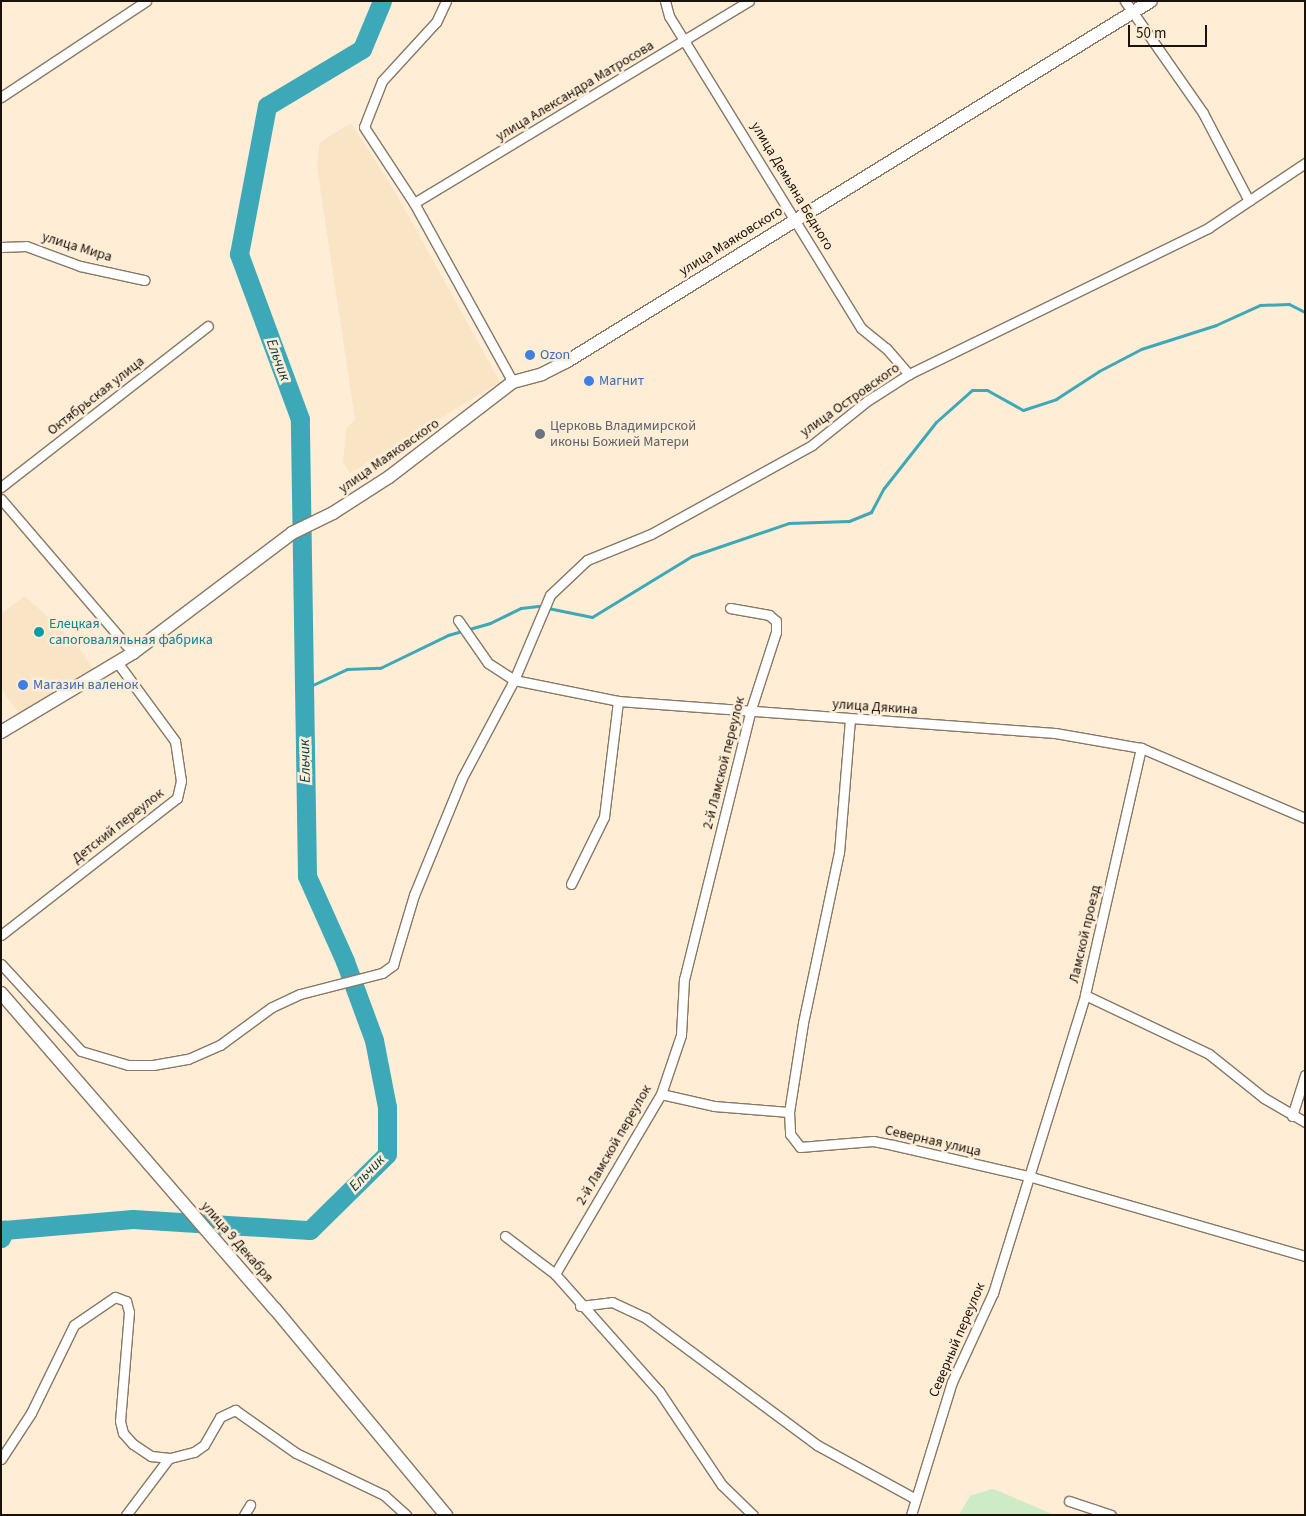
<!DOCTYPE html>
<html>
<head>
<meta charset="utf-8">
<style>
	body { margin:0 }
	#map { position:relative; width:1306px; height:1516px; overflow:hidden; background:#ffedd6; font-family:"Source Sans 3",sans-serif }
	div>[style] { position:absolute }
	.built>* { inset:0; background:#fae4c6 }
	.green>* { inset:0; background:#cdebc5 }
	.stream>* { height:3px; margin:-1.5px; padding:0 1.5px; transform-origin:1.5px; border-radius:1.5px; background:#3da8b7 }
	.river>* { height:19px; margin:-9.5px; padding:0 9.5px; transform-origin:9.5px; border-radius:9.5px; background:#3da8b7 }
	.roads { filter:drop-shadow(1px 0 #887864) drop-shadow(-1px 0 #887864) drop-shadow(0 1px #887864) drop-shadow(0 -1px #887864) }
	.minor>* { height:9px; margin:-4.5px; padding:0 4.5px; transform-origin:4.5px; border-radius:4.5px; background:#fff }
	.secondary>* { height:12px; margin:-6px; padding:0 6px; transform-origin:6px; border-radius:6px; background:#fff }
	.dots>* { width:14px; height:14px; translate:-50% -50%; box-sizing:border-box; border:2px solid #ffedd6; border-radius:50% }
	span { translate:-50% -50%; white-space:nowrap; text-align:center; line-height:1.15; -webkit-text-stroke:5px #ffedd6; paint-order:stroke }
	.street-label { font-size:14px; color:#18120a }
	.shop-label { font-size:14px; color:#366cbe }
	.left { translate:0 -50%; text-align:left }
	.worship-label { font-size:14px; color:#5b616d }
	.culture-label { font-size:14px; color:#0d838f }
	.water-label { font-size:15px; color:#05393f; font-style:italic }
	.frame { position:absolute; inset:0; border:2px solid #18120a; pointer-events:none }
	.scale { position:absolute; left:1128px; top:25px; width:79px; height:22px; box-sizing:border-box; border:2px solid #18120a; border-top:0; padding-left:6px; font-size:15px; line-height:18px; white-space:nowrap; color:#18120a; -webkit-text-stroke:4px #ffedd6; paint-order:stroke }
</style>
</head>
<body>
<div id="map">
	<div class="built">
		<i style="clip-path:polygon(351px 123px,397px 195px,500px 382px,350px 473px,343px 462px,346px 429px,355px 419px,317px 167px,320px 142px)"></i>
		<i style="clip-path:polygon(25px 596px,74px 641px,94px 670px,21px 716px,1px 689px,1px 614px)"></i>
	</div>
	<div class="green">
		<i style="clip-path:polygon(992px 1489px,1001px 1492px,1054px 1515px,959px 1515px,970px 1496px)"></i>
	</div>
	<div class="stream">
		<i style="left:302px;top:690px;width:50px;rotate:-25deg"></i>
		<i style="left:347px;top:669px;width:33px;rotate:-2deg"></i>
		<i style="left:380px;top:668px;width:76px;rotate:-25.9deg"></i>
		<i style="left:448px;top:635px;width:44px;rotate:-15.9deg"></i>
		<i style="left:490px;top:623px;width:34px;rotate:-26deg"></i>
		<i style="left:521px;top:608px;width:17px;rotate:-7deg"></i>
		<i style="left:538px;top:606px;width:55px;rotate:11.5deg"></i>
		<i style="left:592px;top:617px;width:117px;rotate:-31.4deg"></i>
		<i style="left:692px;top:556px;width:102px;rotate:-18.8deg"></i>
		<i style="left:789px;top:523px;width:60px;rotate:-1.9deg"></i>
		<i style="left:849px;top:521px;width:24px;rotate:-22deg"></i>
		<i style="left:871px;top:512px;width:27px;rotate:-62deg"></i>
		<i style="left:884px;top:488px;width:84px;rotate:-51.8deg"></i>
		<i style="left:936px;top:422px;width:48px;rotate:-41.6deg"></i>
		<i style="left:972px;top:390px;width:15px"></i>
		<i style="left:987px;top:390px;width:41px;rotate:29.1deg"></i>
		<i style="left:1023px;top:410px;width:35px;rotate:-18deg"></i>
		<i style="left:1056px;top:399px;width:51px;rotate:-33.1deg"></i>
		<i style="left:1099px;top:371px;width:47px;rotate:-27.6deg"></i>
		<i style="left:1141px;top:349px;width:79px;rotate:-17.7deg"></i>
		<i style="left:1216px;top:325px;width:48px;rotate:-24.4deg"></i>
		<i style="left:1260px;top:305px;width:29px;rotate:-2deg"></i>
		<i style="left:1289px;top:304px;width:18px;rotate:27deg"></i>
	</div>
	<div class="river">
		<i style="left:1px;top:1238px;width:9px;rotate:-69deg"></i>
		<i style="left:4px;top:1230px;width:129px;rotate:-4.9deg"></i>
		<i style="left:133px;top:1219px;width:177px;rotate:3.6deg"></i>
		<i style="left:310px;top:1230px;width:108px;rotate:-44.6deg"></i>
		<i style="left:387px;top:1154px;width:47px;rotate:-90deg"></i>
		<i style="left:387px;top:1107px;width:68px;rotate:-101deg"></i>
		<i style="left:374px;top:1040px;width:84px;rotate:-110.2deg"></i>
		<i style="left:345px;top:961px;width:93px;rotate:-114.1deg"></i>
		<i style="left:307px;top:876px;width:457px;rotate:-90.9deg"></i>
		<i style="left:300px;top:419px;width:176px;rotate:-110.3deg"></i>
		<i style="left:239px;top:254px;width:151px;rotate:-79.3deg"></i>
		<i style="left:267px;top:106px;width:111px;rotate:-31deg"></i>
		<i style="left:362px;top:49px;width:52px;rotate:-67.4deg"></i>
	</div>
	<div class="roads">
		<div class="minor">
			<i style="left:446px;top:1px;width:23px;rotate:115deg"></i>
			<i style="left:436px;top:22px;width:80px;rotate:132.5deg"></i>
			<i style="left:382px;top:81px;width:49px;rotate:111.4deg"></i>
			<i style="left:364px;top:127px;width:91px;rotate:56.7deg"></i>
			<i style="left:414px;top:203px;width:205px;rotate:61.1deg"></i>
			<i style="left:665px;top:1px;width:16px;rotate:75deg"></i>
			<i style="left:669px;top:16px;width:366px;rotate:58.4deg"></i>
			<i style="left:861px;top:328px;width:32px;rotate:39deg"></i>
			<i style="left:886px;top:348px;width:35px;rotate:49deg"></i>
			<i style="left:1125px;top:1px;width:136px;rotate:55.1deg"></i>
			<i style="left:1203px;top:113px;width:99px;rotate:62.4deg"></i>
			<i style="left:1px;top:97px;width:174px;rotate:-33.5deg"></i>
			<i style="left:414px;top:203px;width:391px;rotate:-31.1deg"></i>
			<i style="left:1px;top:247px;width:25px;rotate:-2deg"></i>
			<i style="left:26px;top:246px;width:58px;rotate:20.3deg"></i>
			<i style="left:80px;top:266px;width:66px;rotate:12.3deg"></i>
			<i style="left:1px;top:487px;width:262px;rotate:-37.9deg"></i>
			<i style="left:1px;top:499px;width:203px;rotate:49.4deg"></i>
			<i style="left:730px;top:608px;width:40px;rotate:10deg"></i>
			<i style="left:769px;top:615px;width:9px;rotate:41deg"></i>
			<i style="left:776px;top:621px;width:11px;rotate:90deg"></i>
			<i style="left:776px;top:632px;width:81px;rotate:108deg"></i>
			<i style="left:751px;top:709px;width:278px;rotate:103.9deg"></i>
			<i style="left:684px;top:979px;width:56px;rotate:93.1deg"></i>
			<i style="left:681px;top:1035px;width:62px;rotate:108.7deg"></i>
			<i style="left:661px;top:1094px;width:209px;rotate:120.5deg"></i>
			<i style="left:555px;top:1274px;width:157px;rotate:48.4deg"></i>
			<i style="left:659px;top:1391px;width:113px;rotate:56.2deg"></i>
			<i style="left:722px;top:1485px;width:43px;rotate:44.1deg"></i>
			<i style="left:458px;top:620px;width:52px;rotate:55.1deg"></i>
			<i style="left:488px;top:663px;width:31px;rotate:33deg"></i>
			<i style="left:514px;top:680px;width:106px;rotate:11.4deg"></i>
			<i style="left:618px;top:701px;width:438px;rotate:4.2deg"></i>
			<i style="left:1055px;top:733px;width:87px;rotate:9.9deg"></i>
			<i style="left:1141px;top:748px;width:178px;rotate:23.1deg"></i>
			<i style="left:850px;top:719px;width:133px;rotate:94.7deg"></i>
			<i style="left:839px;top:852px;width:175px;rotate:101.9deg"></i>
			<i style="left:803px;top:1023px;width:90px;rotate:98.9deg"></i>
			<i style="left:789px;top:1112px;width:22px;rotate:87deg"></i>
			<i style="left:790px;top:1134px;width:16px;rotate:52deg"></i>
			<i style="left:800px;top:1147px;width:73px;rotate:-4.7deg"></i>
			<i style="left:873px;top:1141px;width:20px;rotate:11deg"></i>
			<i style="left:893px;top:1145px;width:139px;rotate:12.9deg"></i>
			<i style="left:1028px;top:1176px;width:288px;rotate:16.1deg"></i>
			<i style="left:1141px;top:748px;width:253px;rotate:102.8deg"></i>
			<i style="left:1085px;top:995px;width:137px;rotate:25.4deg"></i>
			<i style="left:1209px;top:1054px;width:70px;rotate:38.7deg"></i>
			<i style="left:1264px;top:1098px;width:48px;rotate:30.3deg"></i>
			<i style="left:571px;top:884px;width:75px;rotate:-63.8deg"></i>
			<i style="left:604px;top:817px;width:117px;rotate:-83.1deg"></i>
			<i style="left:1px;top:935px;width:223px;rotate:-37.9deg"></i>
			<i style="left:177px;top:798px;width:17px;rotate:-77deg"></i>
			<i style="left:181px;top:781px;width:40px;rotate:-98.5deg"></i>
			<i style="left:175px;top:741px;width:98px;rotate:-126.3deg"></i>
			<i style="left:1px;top:964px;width:118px;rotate:47.4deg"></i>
			<i style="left:81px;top:1051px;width:49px;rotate:16.6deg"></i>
			<i style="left:128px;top:1065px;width:25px"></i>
			<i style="left:153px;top:1065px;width:36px;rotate:-10deg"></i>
			<i style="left:188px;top:1059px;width:35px;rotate:-24deg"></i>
			<i style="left:220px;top:1045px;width:64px;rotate:-36.2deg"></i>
			<i style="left:272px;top:1007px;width:31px;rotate:-25deg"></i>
			<i style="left:300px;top:994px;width:85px;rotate:-14.4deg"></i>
			<i style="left:382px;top:973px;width:14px;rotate:-36deg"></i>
			<i style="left:393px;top:965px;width:73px;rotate:-73.3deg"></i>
			<i style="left:414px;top:895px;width:126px;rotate:-67.7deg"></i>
			<i style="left:462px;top:778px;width:111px;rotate:-62deg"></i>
			<i style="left:514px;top:680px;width:92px;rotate:-67deg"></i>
			<i style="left:550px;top:595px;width:51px;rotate:-43.4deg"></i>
			<i style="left:587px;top:560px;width:69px;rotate:-22.1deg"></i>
			<i style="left:651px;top:534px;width:184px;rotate:-28.9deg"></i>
			<i style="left:812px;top:445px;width:70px;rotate:-38.7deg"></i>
			<i style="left:867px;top:401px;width:50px;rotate:-32.7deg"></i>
			<i style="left:909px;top:374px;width:333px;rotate:-26deg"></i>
			<i style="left:1208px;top:228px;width:117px;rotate:-33.8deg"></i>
			<i style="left:661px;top:1094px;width:54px;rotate:12.8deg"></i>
			<i style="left:714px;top:1106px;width:75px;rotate:4.6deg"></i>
			<i style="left:1292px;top:1116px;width:43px;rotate:-72.4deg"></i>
			<i style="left:505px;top:1236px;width:63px;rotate:37.2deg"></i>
			<i style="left:580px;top:1306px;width:32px;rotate:-7deg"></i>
			<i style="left:612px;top:1302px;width:38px;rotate:25deg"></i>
			<i style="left:646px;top:1318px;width:213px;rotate:36.6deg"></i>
			<i style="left:817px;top:1445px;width:111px;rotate:28.7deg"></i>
			<i style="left:1px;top:1459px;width:55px;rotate:-56.9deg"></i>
			<i style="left:31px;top:1413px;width:98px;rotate:-64deg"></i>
			<i style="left:74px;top:1325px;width:50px;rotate:-34.3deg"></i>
			<i style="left:115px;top:1297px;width:12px;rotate:20deg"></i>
			<i style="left:126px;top:1301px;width:11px;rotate:75deg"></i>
			<i style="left:129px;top:1312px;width:109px;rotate:94.7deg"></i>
			<i style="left:120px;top:1421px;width:12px;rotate:76deg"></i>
			<i style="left:123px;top:1433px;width:15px;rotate:48deg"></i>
			<i style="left:133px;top:1444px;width:22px;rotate:34deg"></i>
			<i style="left:151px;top:1456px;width:19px;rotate:6deg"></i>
			<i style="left:170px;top:1458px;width:25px;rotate:-14deg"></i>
			<i style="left:194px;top:1452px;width:12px;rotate:-35deg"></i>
			<i style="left:204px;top:1445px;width:32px;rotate:-60deg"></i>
			<i style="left:220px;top:1417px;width:17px;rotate:-25deg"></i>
			<i style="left:235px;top:1410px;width:75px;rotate:35.2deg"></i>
			<i style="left:296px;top:1453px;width:98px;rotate:25.5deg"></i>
			<i style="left:384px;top:1495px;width:30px;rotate:42deg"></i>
			<i style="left:1069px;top:1501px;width:44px;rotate:18.4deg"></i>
			<i style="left:126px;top:1515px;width:71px;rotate:-53deg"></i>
			<i style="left:244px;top:1515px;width:12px;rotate:-59deg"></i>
			<i style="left:911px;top:1515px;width:139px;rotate:-72.9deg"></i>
			<i style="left:952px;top:1382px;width:98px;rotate:-65.3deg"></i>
			<i style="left:993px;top:1293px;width:312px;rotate:-72.8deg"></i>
		</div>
		<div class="secondary">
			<i style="left:1px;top:732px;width:154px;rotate:-30.9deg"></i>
			<i style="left:133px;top:653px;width:199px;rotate:-37deg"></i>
			<i style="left:292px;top:533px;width:46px;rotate:-26deg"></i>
			<i style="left:333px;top:513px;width:67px;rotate:-32.7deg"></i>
			<i style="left:389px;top:477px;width:156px;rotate:-37.5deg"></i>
			<i style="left:513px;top:382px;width:30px;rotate:-15deg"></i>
			<i style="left:542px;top:374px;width:27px;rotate:-27deg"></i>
			<i style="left:566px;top:362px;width:687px;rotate:-31.68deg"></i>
			<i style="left:1px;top:993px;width:418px;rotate:49.1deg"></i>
			<i style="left:275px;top:1309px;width:268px;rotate:50.3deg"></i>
		</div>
	</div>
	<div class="dots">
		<i style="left:530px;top:355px;background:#3f7fe0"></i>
		<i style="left:589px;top:381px;background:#3f7fe0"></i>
		<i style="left:540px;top:434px;background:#6b7280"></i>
		<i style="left:39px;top:632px;background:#0f9aa8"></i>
		<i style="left:23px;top:685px;background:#3f7fe0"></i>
	</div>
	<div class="street-label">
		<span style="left:575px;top:91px;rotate:-31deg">улица Александра Матросова</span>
		<span style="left:792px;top:186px;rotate:59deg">улица Демьяна Бедного</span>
		<span style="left:731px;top:241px;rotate:-32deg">улица Маяковского</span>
		<span style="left:77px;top:247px;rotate:17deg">улица Мира</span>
		<span style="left:96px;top:396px;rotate:-38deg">Октябрьская улица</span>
		<span style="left:850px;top:400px;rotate:-35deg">улица Островского</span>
		<span style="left:389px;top:456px;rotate:-35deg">улица Маяковского</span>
		<span style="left:875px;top:707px;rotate:4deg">улица Дякина</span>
		<span style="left:724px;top:763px;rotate:-76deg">2-й Ламской переулок</span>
		<span style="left:118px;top:826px;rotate:-38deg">Детский переулок</span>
		<span style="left:1085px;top:934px;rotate:-77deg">Ламской проезд</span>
		<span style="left:933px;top:1141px;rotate:13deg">Северная улица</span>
		<span style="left:614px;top:1145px;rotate:-60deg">2-й Ламской переулок</span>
		<span style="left:237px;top:1242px;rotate:49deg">улица 9 Декабря</span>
		<span style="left:957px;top:1340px;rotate:-67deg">Северный переулок</span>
	</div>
	<div class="shop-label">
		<span class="left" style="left:540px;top:355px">Ozon</span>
		<span class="left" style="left:599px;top:381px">Магнит</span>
		<span class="left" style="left:33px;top:685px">Магазин валенок</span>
	</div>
	<div class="worship-label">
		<span class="left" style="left:550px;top:434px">Церковь Владимирской<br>иконы Божией Матери</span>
	</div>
	<div class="culture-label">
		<span class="left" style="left:49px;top:632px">Елецкая<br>сапоговаляльная фабрика</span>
	</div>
	<div class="water-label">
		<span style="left:278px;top:360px;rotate:70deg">Ельчик</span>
		<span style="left:305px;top:761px;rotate:-91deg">Ельчик</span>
		<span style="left:367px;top:1173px;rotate:-46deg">Ельчик</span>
	</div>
	<div class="frame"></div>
	<div class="scale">50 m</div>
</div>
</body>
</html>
